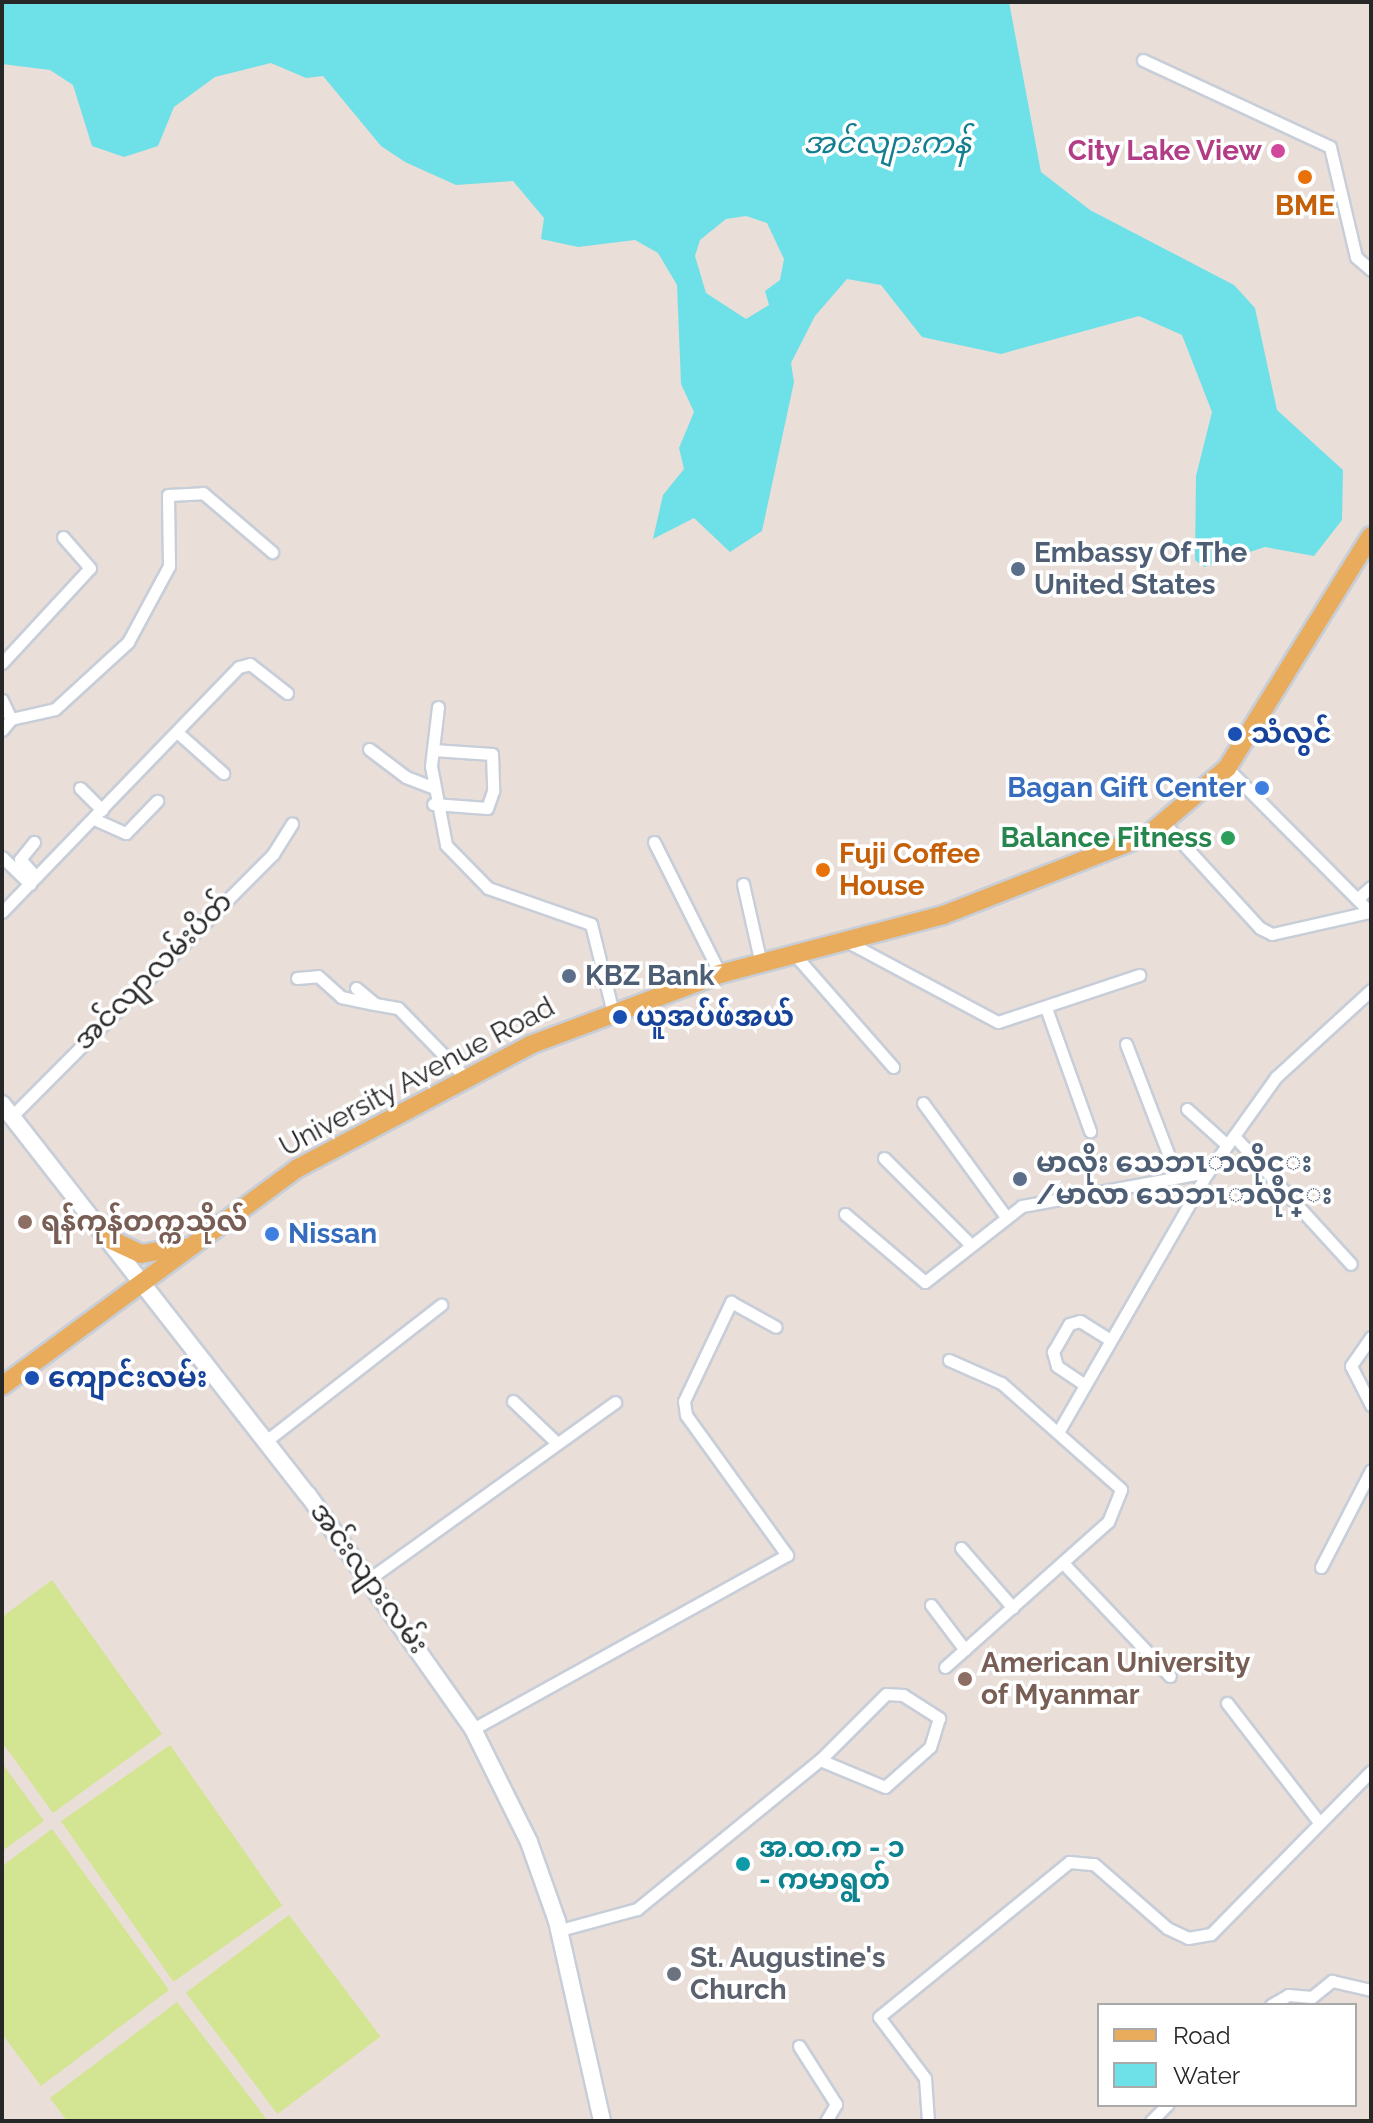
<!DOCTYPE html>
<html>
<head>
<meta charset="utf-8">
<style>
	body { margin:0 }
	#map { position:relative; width:1373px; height:2123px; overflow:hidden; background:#e9ded8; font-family:Raleway,"Noto Sans Myanmar",sans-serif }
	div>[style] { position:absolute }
	.pitch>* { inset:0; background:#d3e592; transform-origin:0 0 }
	.water>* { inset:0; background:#6ee1e8 }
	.roads { filter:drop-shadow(2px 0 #c7ced8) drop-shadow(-2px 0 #c7ced8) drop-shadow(0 2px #c7ced8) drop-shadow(0 -2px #c7ced8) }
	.street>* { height:11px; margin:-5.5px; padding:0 5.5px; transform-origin:5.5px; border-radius:5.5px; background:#fff }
	.secondary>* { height:16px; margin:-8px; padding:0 8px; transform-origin:8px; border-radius:8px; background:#fff }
	.primary>* { height:18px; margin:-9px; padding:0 9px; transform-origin:9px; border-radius:9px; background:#e9ac5d }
	.dots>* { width:22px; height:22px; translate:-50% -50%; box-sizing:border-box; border:4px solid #fff; border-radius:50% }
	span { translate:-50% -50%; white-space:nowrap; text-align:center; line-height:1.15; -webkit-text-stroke:7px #fff; paint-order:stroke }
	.hotel-label { font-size:28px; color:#b23c85; font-weight:700 }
	.right { translate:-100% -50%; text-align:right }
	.food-label { font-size:28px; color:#c56008; font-weight:700 }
	.left { translate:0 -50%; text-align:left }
	.service-label { font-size:28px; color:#4e5e75; font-weight:700 }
	.transit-label { font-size:28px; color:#164399; font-weight:700 }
	.shop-label { font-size:28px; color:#366cbe; font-weight:700 }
	.leisure-label { font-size:28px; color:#27864d; font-weight:700 }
	.street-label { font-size:28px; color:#272727 }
	.education-label { font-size:28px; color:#785e54; font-weight:700 }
	.culture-label { font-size:28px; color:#0d838f; font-weight:700 }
	.worship-label { font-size:28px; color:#5b616d; font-weight:700 }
	.water-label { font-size:30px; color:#137e8f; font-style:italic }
	.frame { position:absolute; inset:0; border:4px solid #272727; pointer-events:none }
	.legend { position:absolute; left:1097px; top:2003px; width:260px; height:104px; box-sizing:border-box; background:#fff; border:2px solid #a9a9a9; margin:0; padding:10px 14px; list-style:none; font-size:24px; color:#272727 }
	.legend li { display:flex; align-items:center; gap:16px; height:40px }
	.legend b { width:40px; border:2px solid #a9a9a9 }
</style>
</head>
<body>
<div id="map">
	<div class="pitch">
		<i style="clip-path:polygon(52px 1580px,162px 1734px,53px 1813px,2px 1742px,2px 1617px)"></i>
		<i style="left:170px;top:1745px;width:196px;height:133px;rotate:55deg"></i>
		<i style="clip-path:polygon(2px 1763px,44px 1821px,2px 1851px)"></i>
		<i style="clip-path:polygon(52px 1829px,169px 1990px,41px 2086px,2px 2034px,2px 1866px)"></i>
		<i style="left:289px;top:1915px;width:152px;height:129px;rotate:53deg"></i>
		<i style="clip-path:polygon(177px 2002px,268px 2121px,67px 2121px,50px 2098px)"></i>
	</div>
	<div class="water">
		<i style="clip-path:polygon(evenodd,2px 2px,1009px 2px,1041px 172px,1090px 210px,1234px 285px,1255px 308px,1277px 410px,1343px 470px,1342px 520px,1314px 556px,1265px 547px,1204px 567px,1195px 560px,1196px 476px,1212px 412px,1182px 335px,1139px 316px,1001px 354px,922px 337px,881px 285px,847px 279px,815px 316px,791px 363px,794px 382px,762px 531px,730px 552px,694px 518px,653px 539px,663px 495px,684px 469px,679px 448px,694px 412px,681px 384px,677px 285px,658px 253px,635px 240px,578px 247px,541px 239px,544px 218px,513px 181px,456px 185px,405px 162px,381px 146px,323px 76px,306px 78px,271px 63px,215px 77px,174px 107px,158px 146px,124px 157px,92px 146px,73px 85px,50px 70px,2px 64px,2px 2px,746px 216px,767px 223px,784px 259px,780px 280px,765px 291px,769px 305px,746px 319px,706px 293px,695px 256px,700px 240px,726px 219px,746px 216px)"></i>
	</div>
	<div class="roads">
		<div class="street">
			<i style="left:1143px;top:60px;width:206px;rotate:24.9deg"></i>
			<i style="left:1330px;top:147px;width:113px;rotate:76.7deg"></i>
			<i style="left:1356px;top:257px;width:20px;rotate:41deg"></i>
			<i style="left:2px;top:663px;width:129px;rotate:-47.2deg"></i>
			<i style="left:90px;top:568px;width:41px;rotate:-131.1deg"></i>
			<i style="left:2px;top:700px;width:21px;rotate:65deg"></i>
			<i style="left:11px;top:719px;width:14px;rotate:129deg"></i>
			<i style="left:438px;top:707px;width:59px;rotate:96.8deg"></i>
			<i style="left:431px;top:766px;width:80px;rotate:79.2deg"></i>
			<i style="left:446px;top:845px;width:60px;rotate:45.7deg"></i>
			<i style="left:488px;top:888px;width:109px;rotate:19.3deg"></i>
			<i style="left:591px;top:924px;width:88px;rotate:76.1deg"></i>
			<i style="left:11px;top:719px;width:45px;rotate:-12.8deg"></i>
			<i style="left:55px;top:709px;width:99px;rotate:-42.5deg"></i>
			<i style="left:128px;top:642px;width:86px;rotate:-61.7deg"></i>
			<i style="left:169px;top:566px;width:71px;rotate:-90.8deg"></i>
			<i style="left:168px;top:495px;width:35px;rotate:-3deg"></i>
			<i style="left:203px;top:493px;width:91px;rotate:40.5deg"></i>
			<i style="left:177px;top:732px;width:62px;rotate:41.7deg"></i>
			<i style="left:369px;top:749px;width:46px;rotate:37.1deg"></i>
			<i style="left:406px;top:777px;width:28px;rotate:21deg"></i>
			<i style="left:433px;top:750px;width:59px;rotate:3.9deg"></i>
			<i style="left:492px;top:754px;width:37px;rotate:88deg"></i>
			<i style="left:493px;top:791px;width:18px;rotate:109deg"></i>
			<i style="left:487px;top:808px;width:54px;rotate:-175.8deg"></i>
			<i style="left:1227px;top:768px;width:204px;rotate:45.2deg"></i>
			<i style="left:80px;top:788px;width:31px;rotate:45deg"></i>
			<i style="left:94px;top:819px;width:35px;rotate:24deg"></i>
			<i style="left:126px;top:833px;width:45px;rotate:-45.9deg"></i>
			<i style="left:1164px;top:823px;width:142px;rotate:47.6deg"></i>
			<i style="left:1260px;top:928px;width:13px;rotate:27deg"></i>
			<i style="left:1272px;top:934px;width:99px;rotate:-12.8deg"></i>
			<i style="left:34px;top:842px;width:22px;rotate:129deg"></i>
			<i style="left:20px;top:859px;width:24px;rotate:48deg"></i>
			<i style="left:654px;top:842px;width:148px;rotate:63.4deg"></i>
			<i style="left:2px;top:857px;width:39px;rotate:44deg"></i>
			<i style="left:743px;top:884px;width:82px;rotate:77.3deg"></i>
			<i style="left:1357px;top:899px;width:18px;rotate:-41deg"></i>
			<i style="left:2px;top:912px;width:341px;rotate:-46deg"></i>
			<i style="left:239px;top:667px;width:11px;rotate:-15deg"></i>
			<i style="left:250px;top:664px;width:47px;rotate:38.1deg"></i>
			<i style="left:846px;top:941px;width:172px;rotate:28.1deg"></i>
			<i style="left:998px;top:1022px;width:149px;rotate:-18.4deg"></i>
			<i style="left:795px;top:955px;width:149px;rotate:48.8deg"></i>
			<i style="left:297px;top:978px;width:21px;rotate:-5deg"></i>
			<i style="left:318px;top:976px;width:31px;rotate:42deg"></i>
			<i style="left:341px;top:997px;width:34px;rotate:12deg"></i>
			<i style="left:356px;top:988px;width:25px;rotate:40deg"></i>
			<i style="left:375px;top:1004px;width:23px;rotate:10deg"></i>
			<i style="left:398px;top:1008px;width:96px;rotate:45.8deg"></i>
			<i style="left:1046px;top:1008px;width:131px;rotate:70.3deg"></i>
			<i style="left:1126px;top:1044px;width:142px;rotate:69deg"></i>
			<i style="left:923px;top:1103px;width:137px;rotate:53.9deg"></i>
			<i style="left:1187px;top:1109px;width:54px;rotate:42deg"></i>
			<i style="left:12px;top:1116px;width:370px;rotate:-45.1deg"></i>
			<i style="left:273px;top:854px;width:36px;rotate:-58deg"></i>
			<i style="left:1234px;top:1136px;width:173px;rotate:47.6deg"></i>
			<i style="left:884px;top:1158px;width:120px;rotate:45deg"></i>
			<i style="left:845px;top:1214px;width:105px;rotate:40.4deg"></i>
			<i style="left:925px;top:1282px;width:123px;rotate:-38.1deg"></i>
			<i style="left:1022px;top:1206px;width:189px;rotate:-10.4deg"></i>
			<i style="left:1371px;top:1337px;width:35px;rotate:125deg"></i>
			<i style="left:1351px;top:1366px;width:44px;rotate:62.9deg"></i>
			<i style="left:1085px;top:1385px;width:34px;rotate:-146deg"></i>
			<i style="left:1057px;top:1366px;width:15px;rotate:-106deg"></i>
			<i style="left:1053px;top:1352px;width:32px;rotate:-60deg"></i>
			<i style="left:1069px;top:1324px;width:11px;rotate:-15deg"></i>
			<i style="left:1080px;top:1321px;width:36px;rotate:32deg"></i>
			<i style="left:513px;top:1401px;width:61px;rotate:43.7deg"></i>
			<i style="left:1060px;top:1429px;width:297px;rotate:-60.1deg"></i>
			<i style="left:1208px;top:1172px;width:117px;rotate:-54.4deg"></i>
			<i style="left:1276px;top:1077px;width:129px;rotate:-42.5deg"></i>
			<i style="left:266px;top:1441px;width:222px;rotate:-37.9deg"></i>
			<i style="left:961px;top:1548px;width:79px;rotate:49.1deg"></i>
			<i style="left:1064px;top:1564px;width:154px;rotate:46.6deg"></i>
			<i style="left:1321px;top:1567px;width:109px;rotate:-62.7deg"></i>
			<i style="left:369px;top:1579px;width:303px;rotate:-35.7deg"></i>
			<i style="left:931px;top:1605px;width:56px;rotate:52.9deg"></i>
			<i style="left:945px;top:1667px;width:218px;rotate:-41.7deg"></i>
			<i style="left:1108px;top:1522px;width:35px;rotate:-68deg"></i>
			<i style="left:1121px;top:1489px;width:160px;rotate:-138.5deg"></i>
			<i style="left:1001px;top:1383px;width:57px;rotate:-156.1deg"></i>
			<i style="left:1227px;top:1703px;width:150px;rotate:52.3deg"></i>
			<i style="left:473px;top:1729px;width:359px;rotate:-29deg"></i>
			<i style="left:787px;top:1555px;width:173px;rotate:-125.8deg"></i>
			<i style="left:686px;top:1415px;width:14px;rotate:-98deg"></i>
			<i style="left:684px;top:1401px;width:110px;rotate:-64.6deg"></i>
			<i style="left:731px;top:1302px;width:51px;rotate:29.1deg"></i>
			<i style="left:560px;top:1930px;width:80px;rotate:-15.3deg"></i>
			<i style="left:637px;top:1909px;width:236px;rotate:-39.2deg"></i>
			<i style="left:820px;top:1760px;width:93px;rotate:-45deg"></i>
			<i style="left:886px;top:1694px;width:17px;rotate:3deg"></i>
			<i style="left:903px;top:1695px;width:43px;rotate:32.6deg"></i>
			<i style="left:939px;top:1718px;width:30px;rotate:107deg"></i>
			<i style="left:930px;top:1747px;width:60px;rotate:138.4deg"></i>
			<i style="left:885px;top:1787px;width:70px;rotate:-157.4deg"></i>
			<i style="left:1271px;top:2005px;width:20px;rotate:-30deg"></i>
			<i style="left:1288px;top:1995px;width:24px;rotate:5deg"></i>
			<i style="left:1312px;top:1997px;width:26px;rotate:-39deg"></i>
			<i style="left:1332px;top:1981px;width:40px;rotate:13deg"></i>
			<i style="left:799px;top:2046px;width:69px;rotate:57.5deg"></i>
			<i style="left:836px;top:2104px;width:20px;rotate:120deg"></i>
			<i style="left:928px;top:2121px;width:43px;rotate:-94deg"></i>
			<i style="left:925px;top:2078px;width:76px;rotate:-127deg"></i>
			<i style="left:879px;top:2017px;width:245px;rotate:-39.2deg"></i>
			<i style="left:1069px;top:1862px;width:25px;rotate:5deg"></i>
			<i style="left:1094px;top:1864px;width:97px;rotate:41.2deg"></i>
			<i style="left:1167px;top:1928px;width:23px;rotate:25deg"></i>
			<i style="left:1188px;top:1938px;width:23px;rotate:-10deg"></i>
			<i style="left:1211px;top:1934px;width:228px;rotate:-45.5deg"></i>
			<i style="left:1151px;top:2121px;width:23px;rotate:-45deg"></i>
		</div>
		<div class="secondary">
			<i style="left:2px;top:1104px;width:497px;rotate:52deg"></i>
			<i style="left:308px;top:1495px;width:286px;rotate:54.8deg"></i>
			<i style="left:473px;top:1729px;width:126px;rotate:63.6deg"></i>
			<i style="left:529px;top:1842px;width:84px;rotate:70.5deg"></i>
			<i style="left:557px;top:1921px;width:205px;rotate:77.3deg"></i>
		</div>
		<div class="primary">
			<i style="left:105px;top:1237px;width:40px;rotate:25deg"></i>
			<i style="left:141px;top:1254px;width:41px;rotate:-9.9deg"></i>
			<i style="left:2px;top:1386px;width:368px;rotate:-36.4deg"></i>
			<i style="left:298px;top:1168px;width:263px;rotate:-27.9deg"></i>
			<i style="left:530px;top:1045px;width:203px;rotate:-20.5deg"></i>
			<i style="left:720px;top:974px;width:231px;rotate:-14.8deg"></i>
			<i style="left:943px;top:915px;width:220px;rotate:-21.3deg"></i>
			<i style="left:1148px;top:835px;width:104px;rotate:-40.3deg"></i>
			<i style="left:1227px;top:768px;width:273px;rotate:-58.2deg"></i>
		</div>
	</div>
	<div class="dots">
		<i style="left:1278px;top:151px;background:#d1479c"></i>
		<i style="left:1305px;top:177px;background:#e8710a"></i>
		<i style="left:1018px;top:569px;background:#5c6f8a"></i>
		<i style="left:1235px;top:734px;background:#1a4fb4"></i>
		<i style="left:1262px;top:788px;background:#3f7fe0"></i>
		<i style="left:1228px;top:838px;background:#2e9e5b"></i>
		<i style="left:823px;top:870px;background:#e8710a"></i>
		<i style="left:569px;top:976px;background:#5c6f8a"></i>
		<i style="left:620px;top:1017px;background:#1a4fb4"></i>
		<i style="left:1020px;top:1179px;background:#5c6f8a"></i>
		<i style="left:25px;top:1222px;background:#8d6e63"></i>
		<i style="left:272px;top:1234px;background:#3f7fe0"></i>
		<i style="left:32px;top:1378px;background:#1a4fb4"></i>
		<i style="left:965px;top:1679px;background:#8d6e63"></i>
		<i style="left:743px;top:1864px;background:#0f9aa8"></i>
		<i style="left:674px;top:1974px;background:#6b7280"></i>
	</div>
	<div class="hotel-label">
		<span class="right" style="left:1262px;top:151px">City Lake View</span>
	</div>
	<div class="food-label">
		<span style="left:1305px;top:206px">BME</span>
		<span class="left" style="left:839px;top:870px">Fuji Coffee<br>House</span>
	</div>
	<div class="service-label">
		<span class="left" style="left:1034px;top:569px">Embassy Of The<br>United States</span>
		<span class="left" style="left:585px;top:976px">KBZ Bank</span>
		<span class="left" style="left:1036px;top:1179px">မာလိုး သေဘၤာလိုင္း<br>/မာလာ သေဘၤာလိုင္း</span>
	</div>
	<div class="transit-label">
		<span class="left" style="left:1251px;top:734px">သံလွင်</span>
		<span class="left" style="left:636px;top:1017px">ယူအပ်ဖ်အယ်</span>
		<span class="left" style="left:48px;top:1378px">ကျောင်းလမ်း</span>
	</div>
	<div class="shop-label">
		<span class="right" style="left:1246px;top:788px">Bagan Gift Center</span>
		<span class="left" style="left:288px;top:1234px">Nissan</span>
	</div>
	<div class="leisure-label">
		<span class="right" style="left:1212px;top:838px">Balance Fitness</span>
	</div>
	<div class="street-label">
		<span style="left:153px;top:971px;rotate:-45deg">အင်လျာလမ်းပိတ်</span>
		<span style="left:417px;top:1077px;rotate:-28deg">University Avenue Road</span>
		<span style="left:369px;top:1578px;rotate:54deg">အင်းလျားလမ်း</span>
	</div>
	<div class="education-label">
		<span class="left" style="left:41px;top:1222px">ရန်ကုန်တက္ကသိုလ်</span>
		<span class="left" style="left:981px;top:1679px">American University<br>of Myanmar</span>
	</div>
	<div class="culture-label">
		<span class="left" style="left:759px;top:1864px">အ.ထ.က - ၁<br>- ကမာရွတ်</span>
	</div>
	<div class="worship-label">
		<span class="left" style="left:690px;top:1974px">St. Augustine's<br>Church</span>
	</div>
	<div class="water-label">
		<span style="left:887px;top:143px">အင်လျားကန်</span>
	</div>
	<div class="frame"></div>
	<ul class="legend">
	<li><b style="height:10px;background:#e9ac5d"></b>Road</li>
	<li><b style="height:22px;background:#6ee1e8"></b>Water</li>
	</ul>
</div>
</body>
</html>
